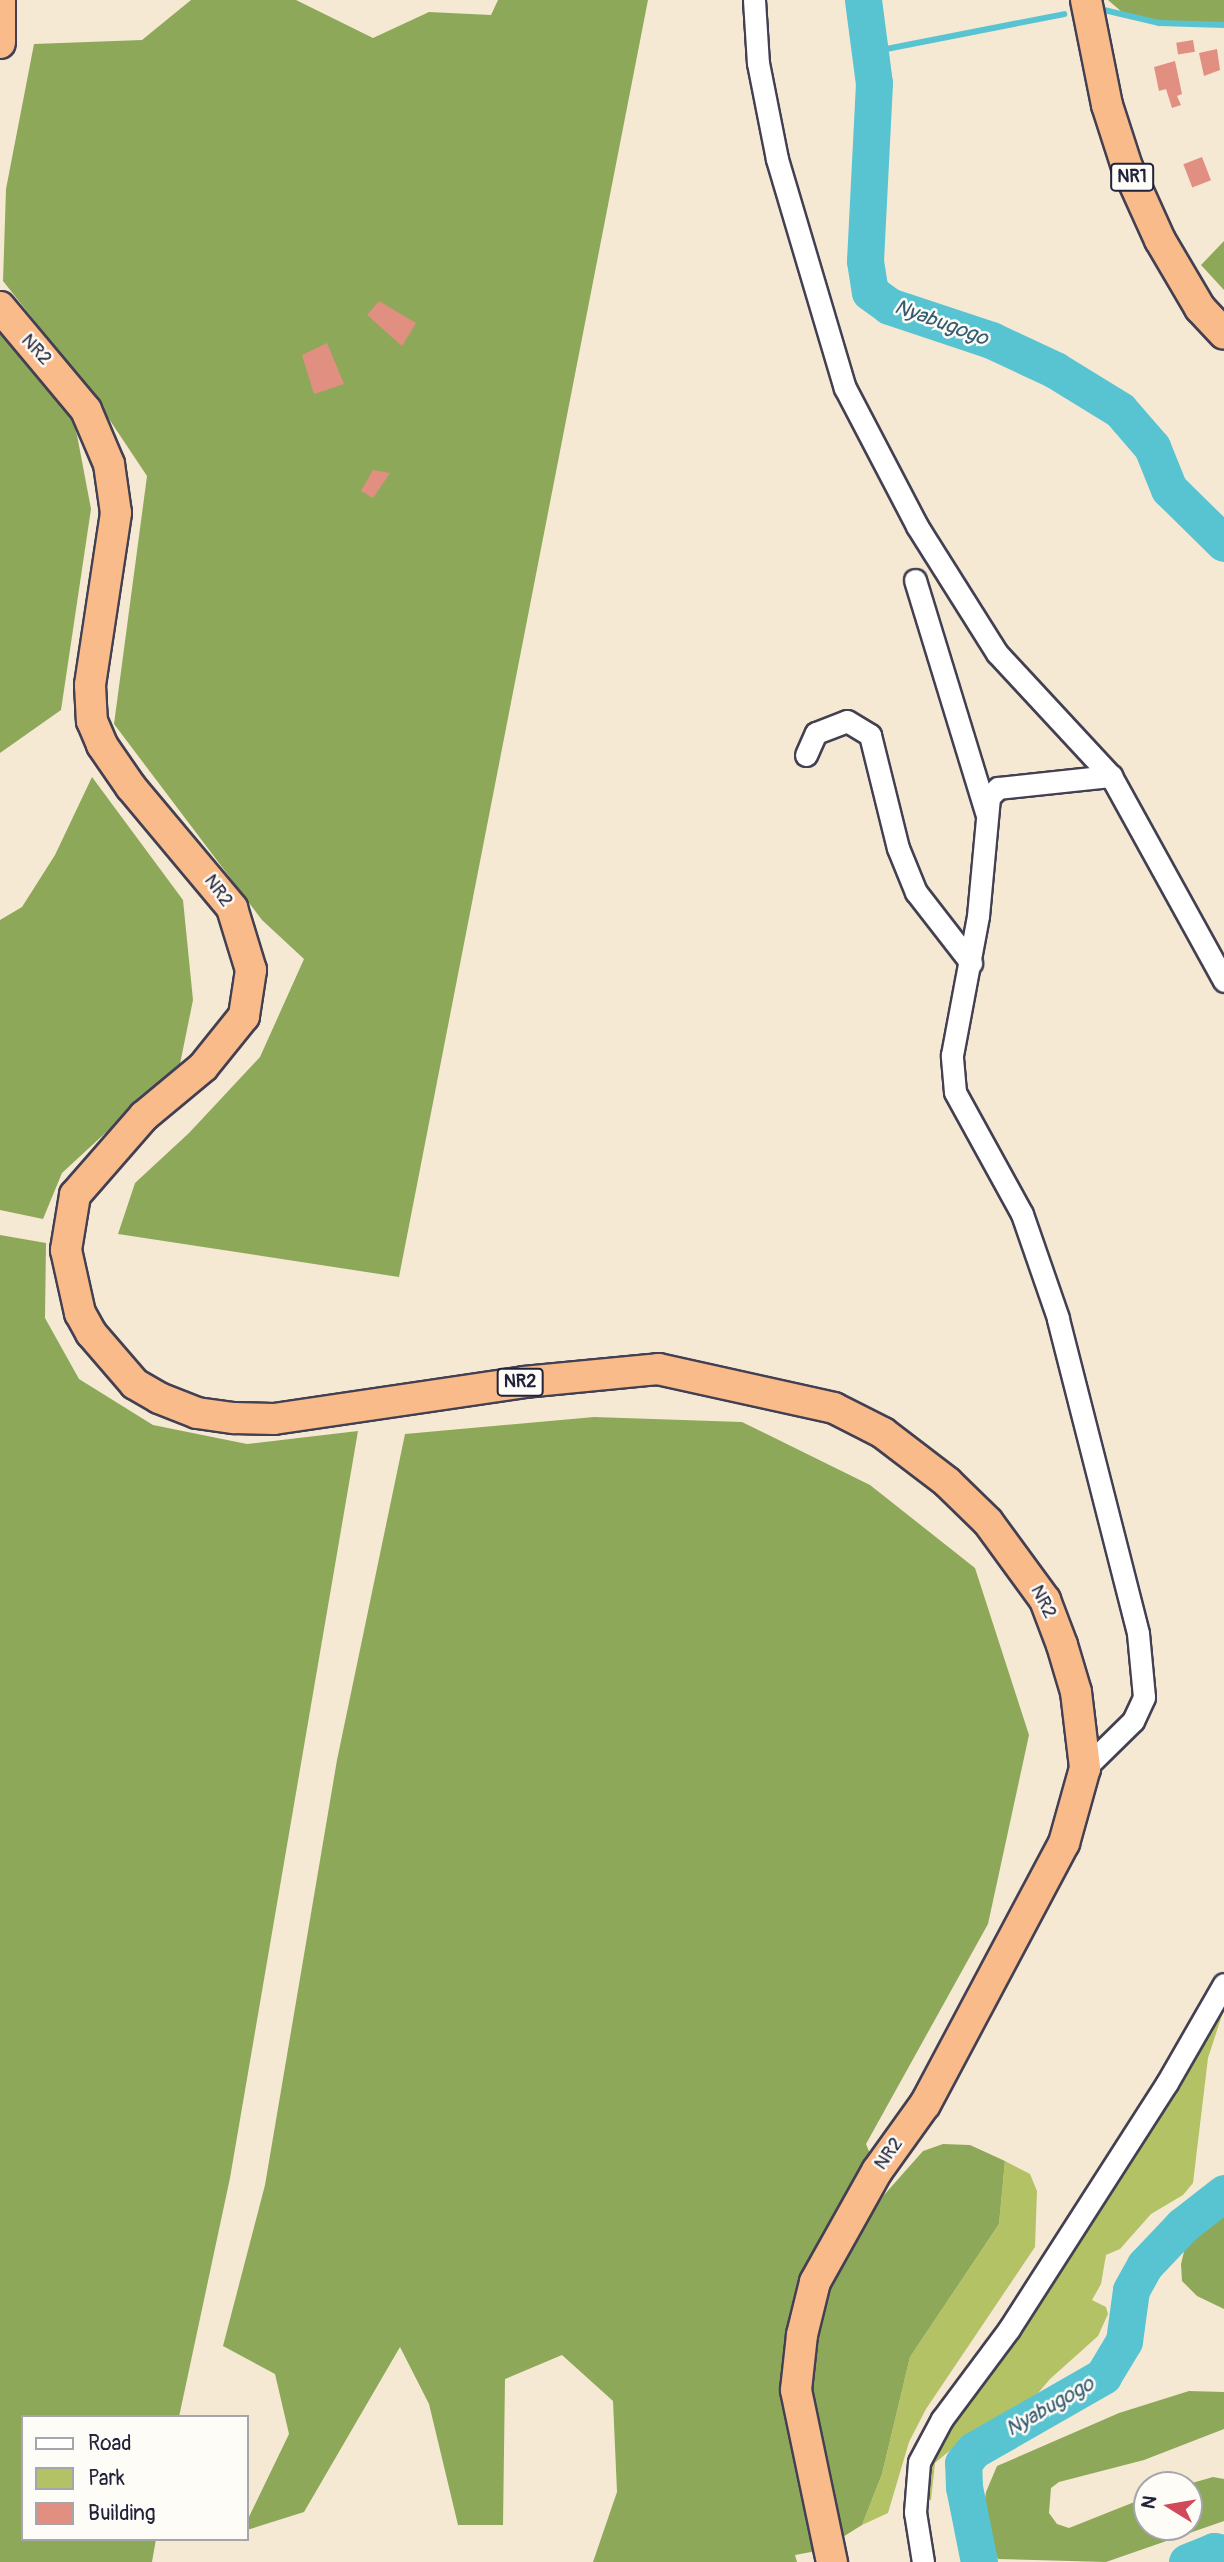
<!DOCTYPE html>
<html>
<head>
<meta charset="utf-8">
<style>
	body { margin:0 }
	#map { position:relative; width:1224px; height:2562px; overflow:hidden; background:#f6e9d4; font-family:Pangolin,sans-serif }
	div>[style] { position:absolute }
	.green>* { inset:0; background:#b3c265 }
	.forest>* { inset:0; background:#8ea85a }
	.stream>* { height:6px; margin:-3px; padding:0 3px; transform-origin:3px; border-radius:3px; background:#58c4d2 }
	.river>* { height:37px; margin:-18.5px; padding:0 18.5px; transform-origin:18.5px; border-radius:18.5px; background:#58c4d2 }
	.building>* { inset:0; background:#e18f81; transform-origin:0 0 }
	.roads { filter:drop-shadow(2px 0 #424052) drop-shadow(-2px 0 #424052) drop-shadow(0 2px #424052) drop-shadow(0 -2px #424052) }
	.minor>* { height:21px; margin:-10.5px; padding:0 10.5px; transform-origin:10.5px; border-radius:10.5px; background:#fff }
	.highway>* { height:30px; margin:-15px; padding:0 15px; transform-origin:15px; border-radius:15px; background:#fabb8b }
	span { translate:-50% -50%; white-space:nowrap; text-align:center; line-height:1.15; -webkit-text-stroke:5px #fdfcf7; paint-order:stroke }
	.shield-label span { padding:2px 5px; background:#fdfcf7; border:2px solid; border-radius:5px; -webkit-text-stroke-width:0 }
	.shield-label { font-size:18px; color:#22223b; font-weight:700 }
	.street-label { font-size:19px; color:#22223b }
	.water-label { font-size:21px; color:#355b70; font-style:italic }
	.legend { position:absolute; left:21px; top:2415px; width:228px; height:126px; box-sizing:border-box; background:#fdfcf7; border:2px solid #a5a5ac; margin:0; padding:9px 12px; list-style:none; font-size:21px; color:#22223b }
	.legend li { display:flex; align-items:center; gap:14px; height:35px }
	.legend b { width:35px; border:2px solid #a5a5ac }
	.north { position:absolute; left:1133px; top:2471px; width:70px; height:70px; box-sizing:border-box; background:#fdfcf7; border:2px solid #a5a5ac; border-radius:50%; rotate:281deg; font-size:19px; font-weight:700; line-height:28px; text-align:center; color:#22223b }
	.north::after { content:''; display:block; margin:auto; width:24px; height:32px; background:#d1495b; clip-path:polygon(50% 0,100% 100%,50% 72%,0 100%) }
</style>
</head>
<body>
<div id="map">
	<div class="green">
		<i style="clip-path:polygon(1224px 1993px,1224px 2009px,1208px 2058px,1193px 2183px,1183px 2195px,1151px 2214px,1120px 2249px,1106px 2255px,1101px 2284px,1092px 2300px,1106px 2307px,1108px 2314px,1098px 2336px,1050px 2379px,1022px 2412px,972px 2432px,935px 2463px,931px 2500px,925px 2501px,924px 2464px)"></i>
		<i style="clip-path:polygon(1005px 2161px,1030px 2174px,1037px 2191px,1035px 2247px,926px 2409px,909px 2442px,888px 2513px,862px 2525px,882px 2474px,910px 2357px,999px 2224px)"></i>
	</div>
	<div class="forest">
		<i style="clip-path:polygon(191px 0,296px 0,373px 38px,429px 12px,491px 15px,498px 0,648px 0,399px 1277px,118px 1234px,135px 1183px,189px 1133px,260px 1057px,304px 959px,262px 920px,114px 724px,147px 476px,93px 395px,3px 281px,6px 189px,34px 44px,142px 40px)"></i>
		<i style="clip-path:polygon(1108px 0,1224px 0,1224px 25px,1159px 23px,1123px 13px)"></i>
		<i style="clip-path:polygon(1224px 241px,1224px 290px,1201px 265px)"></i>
		<i style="clip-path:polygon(0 334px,58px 374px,77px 435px,91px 509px,61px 710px,0 753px)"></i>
		<i style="clip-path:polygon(92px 777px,183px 900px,193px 1000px,180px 1064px,62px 1173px,43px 1219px,0 1210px,0 920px,22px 907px,55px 855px)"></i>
		<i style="clip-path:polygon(0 1235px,46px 1243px,45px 1318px,79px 1379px,153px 1425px,247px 1444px,358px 1431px,230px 2178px,179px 2417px,23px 2417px,23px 2539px,156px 2539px,152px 2562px,0 2562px)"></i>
		<i style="clip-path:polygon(594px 1417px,742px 1422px,870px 1485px,975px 1568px,1029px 1735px,988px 1924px,866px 2144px,877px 2171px,823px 2296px,884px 2195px,923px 2151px,943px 2144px,970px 2145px,1005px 2161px,999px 2224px,910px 2357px,882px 2474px,862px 2525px,822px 2550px,795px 2555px,797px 2562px,593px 2562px,617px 2492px,613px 2401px,562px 2355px,505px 2379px,503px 2525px,458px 2525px,429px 2404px,400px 2347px,304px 2512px,247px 2530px,247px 2521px,289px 2434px,275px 2374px,223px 2346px,265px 2185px,337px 1760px,405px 1434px)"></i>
		<i style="clip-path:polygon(1224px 2209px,1224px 2309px,1197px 2296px,1182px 2281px,1181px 2264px,1189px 2231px)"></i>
		<i style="clip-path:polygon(1189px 2391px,1224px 2392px,1224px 2429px,1144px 2460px,1059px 2482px,1051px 2488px,1049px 2513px,1057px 2524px,1069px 2528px,1147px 2497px,1147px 2527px,1189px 2527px,1189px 2485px,1185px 2485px,1213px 2477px,1224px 2479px,1224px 2521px,1106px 2562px,998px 2559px,982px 2519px,986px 2492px,997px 2466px,1119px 2413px)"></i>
	</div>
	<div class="stream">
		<i style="left:1104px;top:10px;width:57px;rotate:13.3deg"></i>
		<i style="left:1159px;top:23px;width:65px;rotate:1.8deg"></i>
		<i style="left:871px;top:52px;width:197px;rotate:-11.1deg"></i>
	</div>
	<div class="river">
		<i style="left:863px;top:0;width:84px;rotate:82.5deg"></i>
		<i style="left:874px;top:83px;width:178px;rotate:92.9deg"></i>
		<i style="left:865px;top:261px;width:31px;rotate:81deg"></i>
		<i style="left:870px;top:292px;width:24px;rotate:36deg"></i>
		<i style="left:889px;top:306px;width:108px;rotate:18.4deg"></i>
		<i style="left:991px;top:340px;width:71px;rotate:25.1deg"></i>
		<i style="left:1055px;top:370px;width:76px;rotate:31.6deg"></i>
		<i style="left:1120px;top:410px;width:49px;rotate:49.1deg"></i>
		<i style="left:1152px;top:447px;width:45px;rotate:68deg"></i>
		<i style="left:1169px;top:489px;width:77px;rotate:44.5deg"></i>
		<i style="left:979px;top:2562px;width:76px;rotate:-101.3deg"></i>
		<i style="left:964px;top:2487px;width:24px;rotate:-92deg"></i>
		<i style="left:963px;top:2463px;width:17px;rotate:-50deg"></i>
		<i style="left:974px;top:2450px;width:149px;rotate:-29.8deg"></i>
		<i style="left:1103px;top:2376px;width:41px;rotate:-59deg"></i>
		<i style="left:1124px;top:2341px;width:51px;rotate:-82.2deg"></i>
		<i style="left:1131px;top:2290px;width:29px;rotate:-61deg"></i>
		<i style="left:1145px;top:2265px;width:55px;rotate:-46.5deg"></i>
		<i style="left:1183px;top:2225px;width:52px;rotate:-38deg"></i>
		<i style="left:1187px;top:2562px;width:29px;rotate:-22deg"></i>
		<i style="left:1214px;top:2551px;width:10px;rotate:11deg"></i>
	</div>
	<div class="building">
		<i style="left:1193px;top:40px;width:12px;height:17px;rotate:81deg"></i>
		<i style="clip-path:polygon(1217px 49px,1220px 70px,1204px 76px,1199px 53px)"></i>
		<i style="clip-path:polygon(1175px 61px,1182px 94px,1177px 96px,1181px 105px,1172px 108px,1166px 89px,1159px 91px,1154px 67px)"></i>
		<i style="left:1202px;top:157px;width:25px;height:20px;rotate:69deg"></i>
		<i style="clip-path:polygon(379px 301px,416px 323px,402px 346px,367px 315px)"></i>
		<i style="clip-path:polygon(327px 343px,344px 384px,314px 394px,302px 355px)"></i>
		<i style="clip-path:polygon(373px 470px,390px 473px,373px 498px,361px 491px)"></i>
	</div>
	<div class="roads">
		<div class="minor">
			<i style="left:754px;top:0;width:63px;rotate:86.4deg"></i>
			<i style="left:758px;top:63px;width:98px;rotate:78.8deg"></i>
			<i style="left:777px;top:159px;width:239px;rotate:73.5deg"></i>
			<i style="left:845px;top:388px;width:156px;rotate:62.4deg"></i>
			<i style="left:917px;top:526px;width:150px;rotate:57.8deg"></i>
			<i style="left:997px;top:653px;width:168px;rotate:47.2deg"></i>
			<i style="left:1111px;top:776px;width:234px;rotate:61.1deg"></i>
			<i style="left:915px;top:580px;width:243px;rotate:73deg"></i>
			<i style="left:806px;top:755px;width:24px;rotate:-66deg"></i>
			<i style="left:816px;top:733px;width:33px;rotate:-21deg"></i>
			<i style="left:847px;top:721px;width:27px;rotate:31deg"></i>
			<i style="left:870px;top:735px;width:116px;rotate:76.1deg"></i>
			<i style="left:898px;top:848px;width:48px;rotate:67.8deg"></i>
			<i style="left:916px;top:892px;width:90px;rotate:52.2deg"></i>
			<i style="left:1085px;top:1768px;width:67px;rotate:-44.4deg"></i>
			<i style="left:1133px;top:1721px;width:26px;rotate:-65deg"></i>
			<i style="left:1144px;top:1697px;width:64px;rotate:-95.4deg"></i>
			<i style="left:1138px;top:1633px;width:325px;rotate:-104.3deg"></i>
			<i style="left:1058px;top:1318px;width:110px;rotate:-109.1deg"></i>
			<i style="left:1022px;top:1214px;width:139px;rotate:-118.8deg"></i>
			<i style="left:955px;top:1092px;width:37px;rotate:-95deg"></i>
			<i style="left:952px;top:1055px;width:141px;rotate:-79.4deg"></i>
			<i style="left:978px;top:916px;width:120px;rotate:-84.7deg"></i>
			<i style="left:989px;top:797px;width:13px;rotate:-45deg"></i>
			<i style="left:998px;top:788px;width:114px;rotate:-6.1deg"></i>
			<i style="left:923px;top:2562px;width:51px;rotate:-99.1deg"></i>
			<i style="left:915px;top:2512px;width:50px;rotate:-85.4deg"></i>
			<i style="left:919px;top:2462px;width:49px;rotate:-61.9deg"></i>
			<i style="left:942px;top:2419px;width:112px;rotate:-53.3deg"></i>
			<i style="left:1009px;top:2329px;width:292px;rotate:-57.3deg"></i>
			<i style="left:1167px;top:2083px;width:114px;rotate:-60.1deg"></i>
		</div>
		<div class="highway">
			<i style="left:1086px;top:0;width:107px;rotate:78.7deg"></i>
			<i style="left:1107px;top:105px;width:65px;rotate:72.1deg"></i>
			<i style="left:1127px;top:167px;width:80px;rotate:65.7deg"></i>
			<i style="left:1160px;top:240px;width:79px;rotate:59.5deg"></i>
			<i style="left:1200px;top:308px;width:35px;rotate:47deg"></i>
			<i style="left:0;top:43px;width:43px;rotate:-90deg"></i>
			<i style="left:0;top:307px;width:134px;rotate:50.1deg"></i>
			<i style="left:86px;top:410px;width:59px;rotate:66.9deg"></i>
			<i style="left:109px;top:464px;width:49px;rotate:81.9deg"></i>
			<i style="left:116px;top:513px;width:174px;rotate:98.6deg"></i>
			<i style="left:90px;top:685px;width:36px;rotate:87deg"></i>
			<i style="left:92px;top:721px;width:26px;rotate:67deg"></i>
			<i style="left:102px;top:745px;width:51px;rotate:55.4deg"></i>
			<i style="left:131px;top:787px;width:158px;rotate:50.1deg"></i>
			<i style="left:232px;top:908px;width:65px;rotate:73deg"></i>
			<i style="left:251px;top:970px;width:47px;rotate:98.7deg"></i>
			<i style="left:244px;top:1016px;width:65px;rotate:128.8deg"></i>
			<i style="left:203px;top:1067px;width:77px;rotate:140.3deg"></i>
			<i style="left:144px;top:1116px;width:105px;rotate:131.1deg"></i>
			<i style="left:75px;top:1195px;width:56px;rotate:99.3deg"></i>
			<i style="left:66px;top:1250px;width:65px;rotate:77.5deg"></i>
			<i style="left:80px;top:1313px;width:23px;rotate:61deg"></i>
			<i style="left:91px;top:1333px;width:67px;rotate:49.2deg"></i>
			<i style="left:135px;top:1384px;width:28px;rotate:30deg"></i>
			<i style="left:159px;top:1398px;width:41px;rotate:21.5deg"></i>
			<i style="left:197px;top:1413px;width:37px;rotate:8deg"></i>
			<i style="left:234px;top:1418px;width:40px;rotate:1.4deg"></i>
			<i style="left:274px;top:1419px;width:253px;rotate:-8.4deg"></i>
			<i style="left:524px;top:1382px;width:135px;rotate:-5.5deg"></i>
			<i style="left:658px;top:1369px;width:180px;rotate:12.5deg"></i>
			<i style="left:834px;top:1408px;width:55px;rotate:27deg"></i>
			<i style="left:883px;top:1433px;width:81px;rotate:37.4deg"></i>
			<i style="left:947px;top:1482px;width:57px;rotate:44.3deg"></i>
			<i style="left:988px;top:1522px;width:97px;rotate:53.8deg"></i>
			<i style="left:1045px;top:1600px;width:48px;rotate:69.3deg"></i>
			<i style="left:1062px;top:1645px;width:49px;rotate:73.4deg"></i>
			<i style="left:1076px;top:1692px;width:77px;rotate:83.2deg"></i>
			<i style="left:1085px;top:1768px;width:78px;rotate:105.6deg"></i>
			<i style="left:1064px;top:1843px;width:296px;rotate:118deg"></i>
			<i style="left:925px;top:2104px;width:82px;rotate:125.6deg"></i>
			<i style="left:877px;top:2171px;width:127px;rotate:119.2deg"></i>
			<i style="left:815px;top:2282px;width:55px;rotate:103.8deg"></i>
			<i style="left:802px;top:2335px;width:55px;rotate:96.2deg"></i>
			<i style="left:796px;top:2390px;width:176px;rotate:78.2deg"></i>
		</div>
	</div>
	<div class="shield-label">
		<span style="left:1132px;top:177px">NR1</span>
		<span style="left:520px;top:1382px">NR2</span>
	</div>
	<div class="street-label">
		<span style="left:36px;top:350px;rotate:47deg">NR2</span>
		<span style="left:218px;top:891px;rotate:54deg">NR2</span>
		<span style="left:1043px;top:1602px;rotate:63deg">NR2</span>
		<span style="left:889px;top:2154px;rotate:-55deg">NR2</span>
	</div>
	<div class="water-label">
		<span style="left:941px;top:323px;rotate:20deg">Nyabugogo</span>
		<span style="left:1050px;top:2407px;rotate:-30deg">Nyabugogo</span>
	</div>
	<ul class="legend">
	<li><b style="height:9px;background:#fff"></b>Road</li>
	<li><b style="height:19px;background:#b3c265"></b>Park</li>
	<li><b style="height:19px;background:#e18f81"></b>Building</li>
	</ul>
	<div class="north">N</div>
</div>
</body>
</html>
